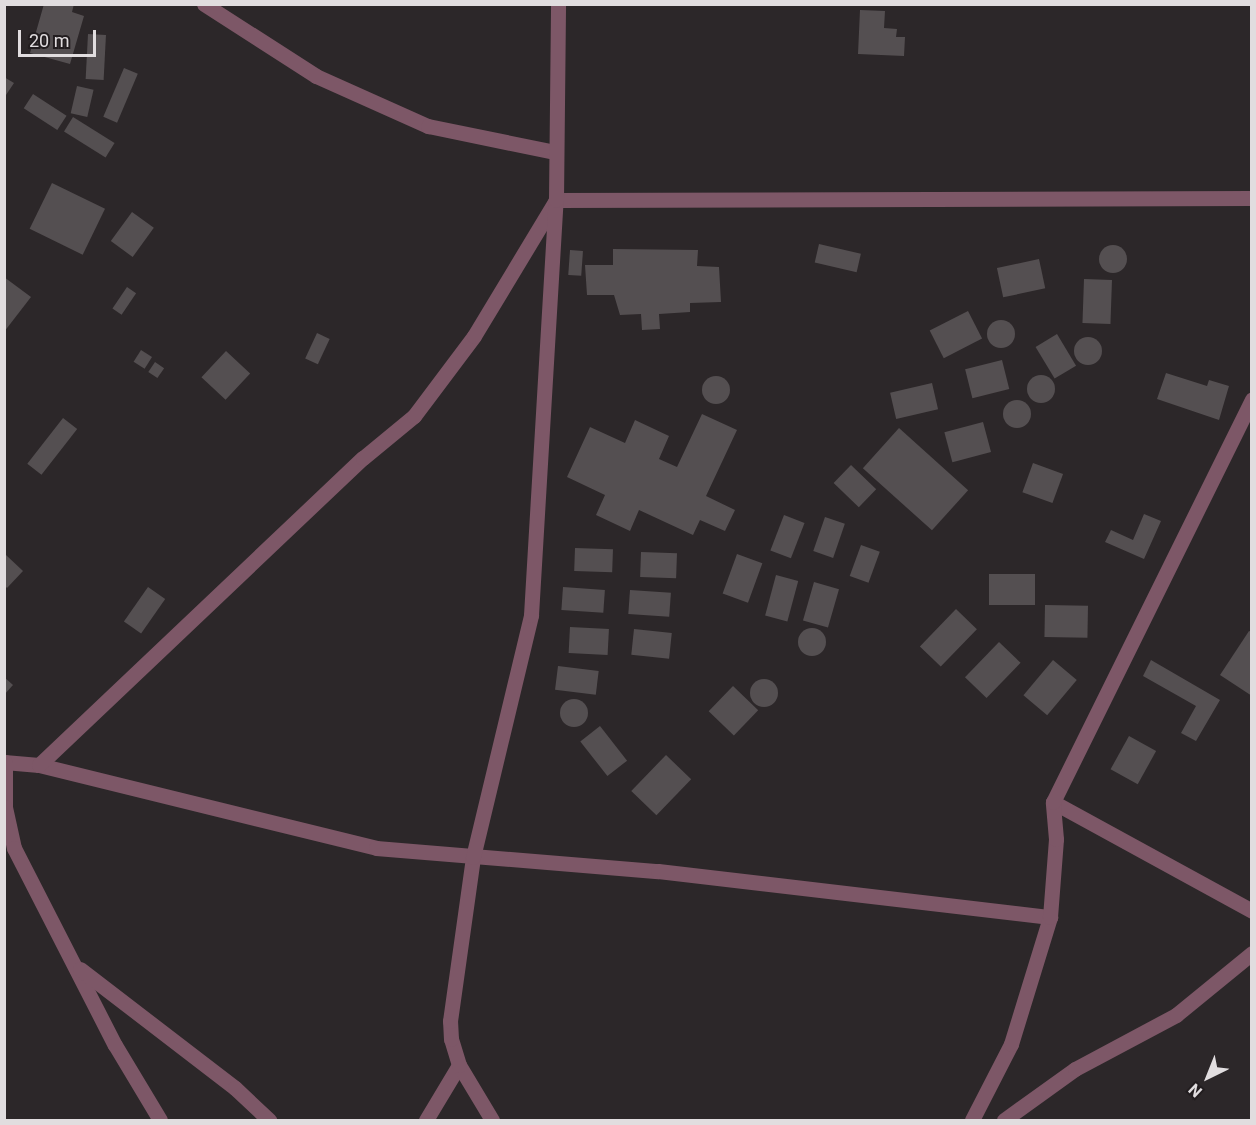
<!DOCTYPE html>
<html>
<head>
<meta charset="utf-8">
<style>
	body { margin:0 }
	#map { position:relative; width:1256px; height:1125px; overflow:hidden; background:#2c2729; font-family:Roboto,sans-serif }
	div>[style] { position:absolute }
	.building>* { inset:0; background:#544f51; transform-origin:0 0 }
	.round { border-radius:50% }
	.minor>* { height:15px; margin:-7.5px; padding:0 7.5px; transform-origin:7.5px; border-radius:7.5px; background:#7d5767 }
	span { translate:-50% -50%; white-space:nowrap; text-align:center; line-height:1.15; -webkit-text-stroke:6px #221d1f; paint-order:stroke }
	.frame { position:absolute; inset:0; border:6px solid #e1dddf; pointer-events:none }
	.north { position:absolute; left:1178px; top:1047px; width:60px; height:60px; -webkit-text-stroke:4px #221d1f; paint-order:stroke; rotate:223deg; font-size:16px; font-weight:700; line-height:24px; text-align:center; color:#e1dddf }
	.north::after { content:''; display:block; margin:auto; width:21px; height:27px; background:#e1dddf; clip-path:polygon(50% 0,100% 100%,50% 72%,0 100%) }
	.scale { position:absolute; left:18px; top:30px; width:78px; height:27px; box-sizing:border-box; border:3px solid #e1dddf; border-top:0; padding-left:8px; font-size:18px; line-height:21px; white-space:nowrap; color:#e1dddf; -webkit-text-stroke:4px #221d1f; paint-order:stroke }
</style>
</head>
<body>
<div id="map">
	<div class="building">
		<i style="clip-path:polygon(44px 4px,74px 4px,72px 12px,84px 16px,70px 64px,30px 53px)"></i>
		<i style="clip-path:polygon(860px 10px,885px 11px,884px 28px,897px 29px,896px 37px,905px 37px,904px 56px,858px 54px)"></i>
		<i style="left:88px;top:34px;width:18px;height:45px;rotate:3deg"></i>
		<i style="left:124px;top:68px;width:15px;height:53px;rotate:23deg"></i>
		<i style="clip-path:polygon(4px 77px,14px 83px,4px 98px)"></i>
		<i style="left:77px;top:86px;width:17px;height:28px;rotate:13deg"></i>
		<i style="left:33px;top:94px;width:40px;height:17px;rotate:33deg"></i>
		<i style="left:73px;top:117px;width:49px;height:17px;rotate:32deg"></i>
		<i style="left:52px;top:183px;width:59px;height:51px;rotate:26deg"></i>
		<i style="left:132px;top:212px;width:27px;height:36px;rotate:36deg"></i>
		<i style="left:819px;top:244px;width:43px;height:19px;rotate:13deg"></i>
		<i class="round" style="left:1099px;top:245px;width:28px;height:28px"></i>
		<i style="clip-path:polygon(613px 249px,698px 250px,697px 266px,719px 267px,721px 302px,690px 303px,690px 312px,659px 314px,660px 329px,642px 330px,641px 314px,620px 315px,614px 295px,587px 295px,585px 265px,613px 265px)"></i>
		<i style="left:570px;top:250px;width:13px;height:25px;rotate:4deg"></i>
		<i style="left:1039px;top:259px;width:30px;height:43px;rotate:78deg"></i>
		<i style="clip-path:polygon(4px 277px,31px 297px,4px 332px)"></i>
		<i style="left:1084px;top:279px;width:28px;height:44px;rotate:2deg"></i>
		<i style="left:127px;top:287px;width:11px;height:26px;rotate:34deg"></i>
		<i style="left:968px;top:311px;width:31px;height:43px;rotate:63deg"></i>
		<i class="round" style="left:987px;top:320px;width:28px;height:28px"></i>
		<i style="left:317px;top:333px;width:14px;height:28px;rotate:25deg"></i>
		<i style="left:1057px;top:334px;width:37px;height:25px;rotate:59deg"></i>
		<i class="round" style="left:1074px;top:337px;width:28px;height:28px"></i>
		<i style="left:141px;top:350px;width:13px;height:14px;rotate:32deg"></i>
		<i style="left:226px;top:351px;width:33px;height:36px;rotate:43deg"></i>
		<i style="left:1002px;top:360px;width:30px;height:38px;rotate:76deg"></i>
		<i style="left:155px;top:362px;width:11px;height:12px;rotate:34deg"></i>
		<i style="clip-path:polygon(1166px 373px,1207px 386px,1209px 380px,1229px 386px,1219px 420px,1157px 399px)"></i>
		<i class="round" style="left:1027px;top:375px;width:28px;height:28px"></i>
		<i class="round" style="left:702px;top:376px;width:28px;height:28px"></i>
		<i style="left:932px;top:383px;width:27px;height:43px;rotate:77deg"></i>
		<i class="round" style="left:1003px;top:400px;width:28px;height:28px"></i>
		<i style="clip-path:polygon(702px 414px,737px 430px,706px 496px,735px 510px,725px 531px,700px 520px,693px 535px,639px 510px,630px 531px,596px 515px,605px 495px,567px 477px,590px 427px,625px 443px,635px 420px,669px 436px,659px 459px,677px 467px)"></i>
		<i style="left:63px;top:418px;width:18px;height:58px;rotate:38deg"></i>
		<i style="left:983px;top:422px;width:31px;height:40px;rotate:75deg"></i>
		<i style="left:899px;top:428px;width:93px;height:54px;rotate:42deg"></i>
		<i style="left:1033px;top:463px;width:32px;height:31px;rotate:20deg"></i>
		<i style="left:851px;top:465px;width:35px;height:25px;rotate:44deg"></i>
		<i style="clip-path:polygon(1144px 514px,1161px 521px,1144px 559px,1105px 542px,1111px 530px,1133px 540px)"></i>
		<i style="left:784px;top:515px;width:22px;height:38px;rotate:21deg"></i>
		<i style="left:825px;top:517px;width:21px;height:36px;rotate:19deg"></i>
		<i style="left:861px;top:545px;width:20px;height:33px;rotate:20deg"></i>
		<i style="left:575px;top:548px;width:38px;height:23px;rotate:2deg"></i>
		<i style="left:641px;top:552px;width:36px;height:25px;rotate:2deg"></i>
		<i style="left:737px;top:554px;width:27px;height:42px;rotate:20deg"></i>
		<i style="clip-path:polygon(6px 555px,23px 571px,7px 588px,4px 585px)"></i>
		<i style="left:1035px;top:574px;width:31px;height:46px;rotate:90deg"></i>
		<i style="left:776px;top:575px;width:23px;height:42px;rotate:15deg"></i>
		<i style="left:814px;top:582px;width:26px;height:40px;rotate:16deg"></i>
		<i style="left:148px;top:587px;width:21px;height:42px;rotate:35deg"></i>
		<i style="left:563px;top:587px;width:42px;height:23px;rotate:4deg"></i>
		<i style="left:630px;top:590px;width:41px;height:24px;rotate:4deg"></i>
		<i style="left:1045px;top:605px;width:43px;height:32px;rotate:1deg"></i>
		<i style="left:956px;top:609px;width:29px;height:52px;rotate:44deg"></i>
		<i style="left:570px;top:627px;width:39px;height:26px;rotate:3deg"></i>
		<i class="round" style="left:798px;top:628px;width:28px;height:28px"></i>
		<i style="left:634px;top:629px;width:38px;height:26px;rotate:6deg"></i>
		<i style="clip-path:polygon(1249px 631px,1252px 632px,1252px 696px,1220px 675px)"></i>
		<i style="left:999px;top:642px;width:30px;height:49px;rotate:44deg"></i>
		<i style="left:1053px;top:660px;width:31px;height:46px;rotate:40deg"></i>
		<i style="clip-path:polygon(1151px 660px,1220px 700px,1196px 741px,1181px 733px,1196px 706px,1143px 676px)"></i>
		<i style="left:558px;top:666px;width:41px;height:24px;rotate:7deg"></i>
		<i style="clip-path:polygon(4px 677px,13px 685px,4px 695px)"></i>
		<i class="round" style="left:750px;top:679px;width:28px;height:28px"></i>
		<i style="left:733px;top:686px;width:35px;height:35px;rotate:44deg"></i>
		<i class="round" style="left:560px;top:699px;width:28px;height:28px"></i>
		<i style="left:600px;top:726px;width:44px;height:25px;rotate:52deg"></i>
		<i style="left:1129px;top:736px;width:31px;height:38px;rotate:29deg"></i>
		<i style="left:666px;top:755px;width:35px;height:50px;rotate:44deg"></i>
	</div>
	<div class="minor">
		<i style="left:204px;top:4px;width:133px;rotate:32.7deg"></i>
		<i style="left:316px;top:76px;width:123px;rotate:24.1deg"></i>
		<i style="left:428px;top:126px;width:130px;rotate:11.6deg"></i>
		<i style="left:4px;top:762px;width:35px;rotate:5deg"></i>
		<i style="left:39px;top:765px;width:347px;rotate:13.8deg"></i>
		<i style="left:376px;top:848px;width:283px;rotate:4.7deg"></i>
		<i style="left:658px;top:871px;width:395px;rotate:6.7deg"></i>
		<i style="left:5px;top:762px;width:45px;rotate:90deg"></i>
		<i style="left:5px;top:807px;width:42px;rotate:77.6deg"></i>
		<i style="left:14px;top:848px;width:221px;rotate:62.9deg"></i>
		<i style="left:115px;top:1045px;width:87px;rotate:59deg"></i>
		<i style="left:39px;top:765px;width:446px;rotate:-43.5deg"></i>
		<i style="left:363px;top:458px;width:66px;rotate:-39.5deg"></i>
		<i style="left:414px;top:416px;width:100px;rotate:-53.1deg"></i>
		<i style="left:474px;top:336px;width:159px;rotate:-58.9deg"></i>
		<i style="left:556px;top:200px;width:696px;rotate:-0.16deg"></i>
		<i style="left:1053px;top:802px;width:227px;rotate:28.7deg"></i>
		<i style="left:80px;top:969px;width:195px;rotate:37.5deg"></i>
		<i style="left:235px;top:1088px;width:47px;rotate:43.3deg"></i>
		<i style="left:426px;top:1120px;width:64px;rotate:-59deg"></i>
		<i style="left:492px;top:1120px;width:64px;rotate:-121deg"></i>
		<i style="left:459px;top:1065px;width:27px;rotate:-107deg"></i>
		<i style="left:451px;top:1039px;width:18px;rotate:-93deg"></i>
		<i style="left:450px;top:1021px;width:166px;rotate:-82deg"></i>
		<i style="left:473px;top:857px;width:249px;rotate:-76.5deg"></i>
		<i style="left:531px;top:615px;width:416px;rotate:-86.6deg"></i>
		<i style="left:556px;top:200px;width:196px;rotate:-89.4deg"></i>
		<i style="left:972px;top:1120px;width:85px;rotate:-62.8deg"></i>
		<i style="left:1011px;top:1044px;width:133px;rotate:-72.9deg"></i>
		<i style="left:1050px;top:917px;width:78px;rotate:-85.6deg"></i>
		<i style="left:1056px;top:839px;width:37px;rotate:-95deg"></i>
		<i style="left:1053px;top:802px;width:449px;rotate:-63.7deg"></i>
		<i style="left:1004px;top:1120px;width:87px;rotate:-35.7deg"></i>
		<i style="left:1075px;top:1069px;width:115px;rotate:-28.1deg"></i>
		<i style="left:1176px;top:1015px;width:98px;rotate:-39.2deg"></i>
	</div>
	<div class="frame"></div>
	<div class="north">N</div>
	<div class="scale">20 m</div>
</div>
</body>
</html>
